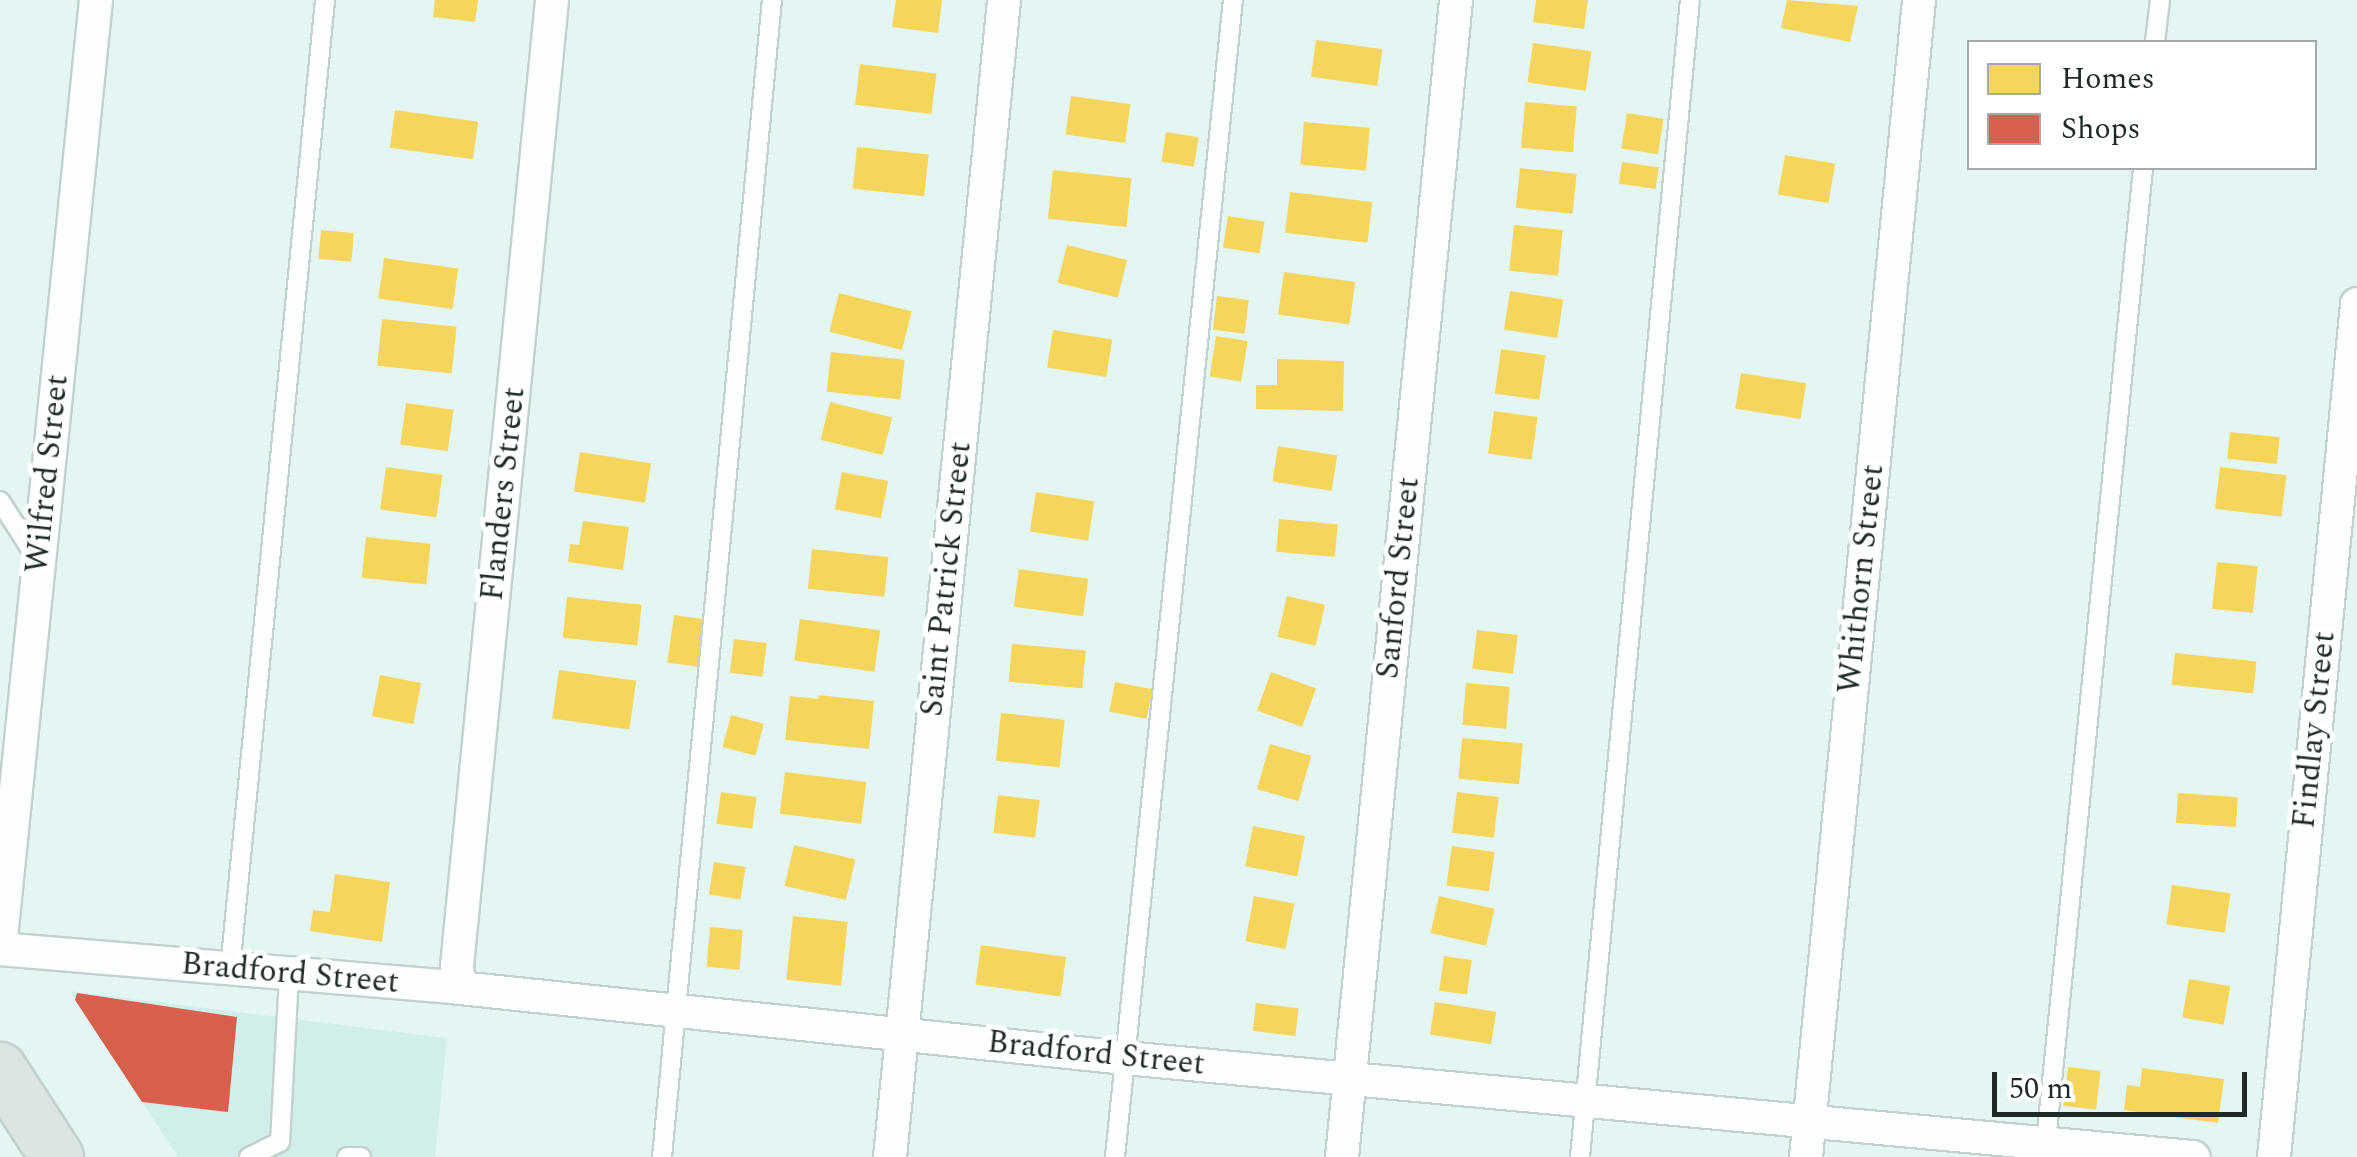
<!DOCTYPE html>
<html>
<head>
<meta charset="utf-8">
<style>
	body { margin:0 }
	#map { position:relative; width:2357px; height:1157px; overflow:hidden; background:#e4f6f3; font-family:Spectral,serif }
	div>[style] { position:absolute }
	.built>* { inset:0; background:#d1efea }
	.homes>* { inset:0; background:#f6d55c; transform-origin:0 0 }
	.shops>* { inset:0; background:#d6604d }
	.roads { filter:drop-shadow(2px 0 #c2d1ce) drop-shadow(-2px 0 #c2d1ce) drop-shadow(0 2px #c2d1ce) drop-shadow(0 -2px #c2d1ce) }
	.service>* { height:18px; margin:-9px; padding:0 9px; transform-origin:9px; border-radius:9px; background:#fbfefd }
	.minor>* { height:32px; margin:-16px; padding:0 16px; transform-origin:16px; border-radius:16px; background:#fbfefd }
	.primary>* { height:52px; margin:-26px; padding:0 26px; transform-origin:26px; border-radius:26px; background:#dde5e2 }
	span { translate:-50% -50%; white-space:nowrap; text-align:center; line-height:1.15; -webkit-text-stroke:10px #fff; paint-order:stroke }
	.street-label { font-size:32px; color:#1e2a28 }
	.legend { position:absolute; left:1967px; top:40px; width:350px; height:130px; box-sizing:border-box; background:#fff; border:2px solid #a5aaa9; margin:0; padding:12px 18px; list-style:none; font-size:30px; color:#1e2a28 }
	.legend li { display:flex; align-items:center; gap:20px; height:50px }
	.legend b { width:50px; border:2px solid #a5aaa9 }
	.scale { position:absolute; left:1992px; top:1072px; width:255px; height:45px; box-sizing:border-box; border:5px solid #1e2a28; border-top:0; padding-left:12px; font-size:30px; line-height:35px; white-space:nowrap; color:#1e2a28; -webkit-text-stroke:8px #fff; paint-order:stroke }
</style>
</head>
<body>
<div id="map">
	<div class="built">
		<i style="clip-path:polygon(70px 991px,447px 1038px,435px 1157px,178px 1157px)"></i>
	</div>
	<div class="homes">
		<i style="clip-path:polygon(435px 0,478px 0,475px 22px,433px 17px)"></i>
		<i style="clip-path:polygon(896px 0,942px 0,938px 33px,892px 27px)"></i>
		<i style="clip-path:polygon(1536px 0,1588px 0,1584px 29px,1533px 22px)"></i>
		<i style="clip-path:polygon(1787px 0,1858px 6px,1850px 42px,1781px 28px)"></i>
		<i style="left:1316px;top:40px;width:67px;height:37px;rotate:8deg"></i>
		<i style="left:1533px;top:43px;width:59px;height:40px;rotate:8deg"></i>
		<i style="left:860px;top:64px;width:77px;height:41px;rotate:7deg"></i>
		<i style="left:1071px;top:96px;width:60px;height:39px;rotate:8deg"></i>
		<i style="left:1525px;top:102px;width:52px;height:46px;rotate:5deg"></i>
		<i style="left:395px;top:110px;width:84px;height:38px;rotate:8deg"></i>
		<i style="left:1627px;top:113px;width:37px;height:36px;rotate:9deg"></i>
		<i style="left:1304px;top:122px;width:66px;height:43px;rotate:5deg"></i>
		<i style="left:1166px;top:132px;width:33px;height:30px;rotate:9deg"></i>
		<i style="left:857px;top:147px;width:72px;height:42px;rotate:6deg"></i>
		<i style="left:1785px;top:155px;width:51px;height:40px;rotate:10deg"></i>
		<i style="left:1622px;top:162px;width:37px;height:22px;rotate:8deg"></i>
		<i style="left:1520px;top:168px;width:57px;height:40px;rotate:6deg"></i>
		<i style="left:1053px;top:170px;width:79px;height:49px;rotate:6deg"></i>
		<i style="left:1290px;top:192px;width:83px;height:41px;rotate:7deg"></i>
		<i style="left:1228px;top:216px;width:37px;height:32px;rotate:9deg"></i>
		<i style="left:1514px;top:225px;width:49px;height:46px;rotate:6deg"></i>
		<i style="left:321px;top:230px;width:33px;height:29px;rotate:5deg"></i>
		<i style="left:1067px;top:245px;width:62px;height:39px;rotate:14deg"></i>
		<i style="left:384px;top:258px;width:75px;height:41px;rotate:8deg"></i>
		<i style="left:1284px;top:272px;width:72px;height:43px;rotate:8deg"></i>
		<i style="left:1510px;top:291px;width:54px;height:39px;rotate:9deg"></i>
		<i style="left:839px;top:293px;width:75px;height:40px;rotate:14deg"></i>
		<i style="left:1217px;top:296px;width:32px;height:34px;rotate:7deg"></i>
		<i style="left:382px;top:319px;width:75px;height:47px;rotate:6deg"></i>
		<i style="left:1053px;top:330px;width:60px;height:38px;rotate:9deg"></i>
		<i style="left:1216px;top:336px;width:32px;height:41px;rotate:9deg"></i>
		<i style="left:1501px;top:349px;width:45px;height:45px;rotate:8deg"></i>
		<i style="left:831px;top:352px;width:74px;height:40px;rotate:6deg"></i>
		<i style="clip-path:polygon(1277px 359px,1344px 361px,1343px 411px,1256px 409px,1256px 385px,1277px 385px)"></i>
		<i style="left:1741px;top:373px;width:66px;height:36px;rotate:9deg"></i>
		<i style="left:830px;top:402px;width:64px;height:39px;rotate:14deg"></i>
		<i style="left:406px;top:403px;width:48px;height:42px;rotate:8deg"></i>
		<i style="left:1494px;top:411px;width:44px;height:43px;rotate:8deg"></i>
		<i style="left:2230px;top:432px;width:50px;height:27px;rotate:6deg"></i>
		<i style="left:1278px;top:446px;width:60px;height:36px;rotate:9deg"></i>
		<i style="left:580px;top:452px;width:72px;height:40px;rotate:9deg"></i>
		<i style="left:386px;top:467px;width:57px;height:43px;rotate:8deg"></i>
		<i style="left:2220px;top:467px;width:67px;height:42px;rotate:7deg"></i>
		<i style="left:842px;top:472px;width:47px;height:38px;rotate:11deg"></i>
		<i style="left:1036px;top:492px;width:59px;height:40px;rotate:9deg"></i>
		<i style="left:1279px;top:519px;width:59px;height:33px;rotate:5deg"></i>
		<i style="clip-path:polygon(583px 521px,629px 527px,623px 570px,568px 562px,570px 544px,579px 545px)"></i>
		<i style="left:366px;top:537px;width:65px;height:41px;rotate:6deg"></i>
		<i style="left:812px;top:549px;width:77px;height:40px;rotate:6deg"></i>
		<i style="left:2217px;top:562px;width:41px;height:47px;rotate:6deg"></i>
		<i style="left:1019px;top:569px;width:70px;height:38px;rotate:8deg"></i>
		<i style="left:1287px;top:596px;width:39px;height:42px;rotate:13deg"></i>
		<i style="left:567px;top:597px;width:75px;height:41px;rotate:6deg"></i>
		<i style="left:674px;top:615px;width:35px;height:48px;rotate:8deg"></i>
		<i style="left:800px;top:619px;width:81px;height:42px;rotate:8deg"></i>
		<i style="left:1477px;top:630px;width:41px;height:39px;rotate:7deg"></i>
		<i style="left:734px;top:639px;width:33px;height:34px;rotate:7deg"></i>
		<i style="left:1012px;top:644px;width:74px;height:38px;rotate:5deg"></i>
		<i style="left:2175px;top:653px;width:82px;height:32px;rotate:6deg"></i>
		<i style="left:559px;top:670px;width:78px;height:49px;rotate:8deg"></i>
		<i style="left:1271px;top:672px;width:48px;height:41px;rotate:20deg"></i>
		<i style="left:380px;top:675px;width:42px;height:42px;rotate:11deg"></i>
		<i style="left:1115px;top:682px;width:38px;height:30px;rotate:11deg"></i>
		<i style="left:1466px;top:683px;width:44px;height:42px;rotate:5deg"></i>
		<i style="clip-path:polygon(819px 695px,874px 701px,869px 749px,785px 740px,790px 696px,818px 699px)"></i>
		<i style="left:1001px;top:713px;width:64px;height:48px;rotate:6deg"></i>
		<i style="left:731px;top:715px;width:34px;height:33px;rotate:15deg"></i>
		<i style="left:1462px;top:738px;width:61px;height:41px;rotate:5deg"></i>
		<i style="left:1270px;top:744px;width:43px;height:47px;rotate:16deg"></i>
		<i style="left:785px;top:772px;width:82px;height:42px;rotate:7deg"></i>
		<i style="left:721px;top:792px;width:36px;height:32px;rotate:8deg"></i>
		<i style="left:1457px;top:792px;width:42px;height:41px;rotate:7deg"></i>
		<i style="left:2178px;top:793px;width:60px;height:30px;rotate:4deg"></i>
		<i style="left:998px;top:795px;width:42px;height:38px;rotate:7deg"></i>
		<i style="left:1253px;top:826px;width:53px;height:41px;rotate:11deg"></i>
		<i style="left:794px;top:845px;width:63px;height:42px;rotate:13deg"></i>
		<i style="left:1452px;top:846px;width:43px;height:40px;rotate:8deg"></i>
		<i style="left:714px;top:862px;width:32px;height:33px;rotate:9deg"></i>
		<i style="clip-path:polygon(335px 874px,390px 882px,382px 942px,310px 931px,313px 910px,330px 912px)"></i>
		<i style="left:2172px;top:885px;width:59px;height:40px;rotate:8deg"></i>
		<i style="left:1254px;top:896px;width:41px;height:46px;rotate:11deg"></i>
		<i style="left:1439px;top:896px;width:57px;height:38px;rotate:13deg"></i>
		<i style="left:793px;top:916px;width:55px;height:64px;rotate:6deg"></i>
		<i style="left:710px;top:927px;width:33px;height:40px;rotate:5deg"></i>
		<i style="left:981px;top:945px;width:86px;height:40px;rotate:8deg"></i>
		<i style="left:1444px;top:956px;width:28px;height:35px;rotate:8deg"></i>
		<i style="left:2189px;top:979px;width:42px;height:39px;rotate:10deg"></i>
		<i style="left:1435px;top:1002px;width:62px;height:33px;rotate:9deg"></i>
		<i style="left:1256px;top:1003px;width:43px;height:28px;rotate:7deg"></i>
		<i style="left:2068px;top:1067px;width:33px;height:39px;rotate:7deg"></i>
		<i style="clip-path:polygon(2142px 1068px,2224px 1079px,2218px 1123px,2124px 1110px,2127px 1085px,2140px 1087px)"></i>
	</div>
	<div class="shops">
		<i style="clip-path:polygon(77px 993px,237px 1017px,228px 1112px,142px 1102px,75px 1000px)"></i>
	</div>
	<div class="roads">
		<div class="service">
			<i style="left:2155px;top:42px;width:42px;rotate:-83.2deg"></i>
			<i style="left:0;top:501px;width:67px;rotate:57.3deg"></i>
			<i style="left:230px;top:969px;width:974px;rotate:-84.4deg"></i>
			<i style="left:2045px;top:1152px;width:989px;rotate:-84.31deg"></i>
			<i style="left:249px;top:1157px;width:34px;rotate:-26deg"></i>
			<i style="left:280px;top:1142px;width:168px;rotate:-86.9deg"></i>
			<i style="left:347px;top:1157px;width:14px"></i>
			<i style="left:662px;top:1157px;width:1162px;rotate:-84.57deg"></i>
			<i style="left:1115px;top:1157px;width:1163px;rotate:-84.18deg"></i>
			<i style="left:1580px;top:1157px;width:1162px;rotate:-84.57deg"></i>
		</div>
		<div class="minor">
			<i style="left:0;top:948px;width:953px;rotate:-84.22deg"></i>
			<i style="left:0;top:949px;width:462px;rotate:4.8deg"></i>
			<i style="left:460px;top:988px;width:669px;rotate:6.01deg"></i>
			<i style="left:1125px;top:1058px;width:1073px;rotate:5.3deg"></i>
			<i style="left:460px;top:988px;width:22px;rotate:-98deg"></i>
			<i style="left:457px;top:966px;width:971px;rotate:-84.38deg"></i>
			<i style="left:890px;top:1157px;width:1163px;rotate:-84.37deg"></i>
			<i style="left:1342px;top:1157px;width:1163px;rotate:-84.37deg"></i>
			<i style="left:1806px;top:1157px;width:1163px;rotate:-84.42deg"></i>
			<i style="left:2274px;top:1157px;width:857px;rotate:-84.44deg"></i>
		</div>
		<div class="primary">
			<i style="left:0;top:1069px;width:105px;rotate:57.1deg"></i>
		</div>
	</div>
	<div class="street-label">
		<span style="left:48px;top:474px;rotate:-84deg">Wilfred Street</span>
		<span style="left:504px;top:494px;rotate:-84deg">Flanders Street</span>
		<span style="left:1399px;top:578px;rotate:-84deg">Sanford Street</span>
		<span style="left:947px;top:579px;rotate:-84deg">Saint Patrick Street</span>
		<span style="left:1862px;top:579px;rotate:-84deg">Whithorn Street</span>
		<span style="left:2315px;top:730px;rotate:-84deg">Findlay Street</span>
		<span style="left:290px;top:974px;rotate:5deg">Bradford Street</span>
		<span style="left:1096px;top:1054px;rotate:6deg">Bradford Street</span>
	</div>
	<ul class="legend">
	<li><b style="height:28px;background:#f6d55c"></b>Homes</li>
	<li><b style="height:28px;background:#d6604d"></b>Shops</li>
	</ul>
	<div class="scale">50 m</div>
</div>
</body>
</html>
